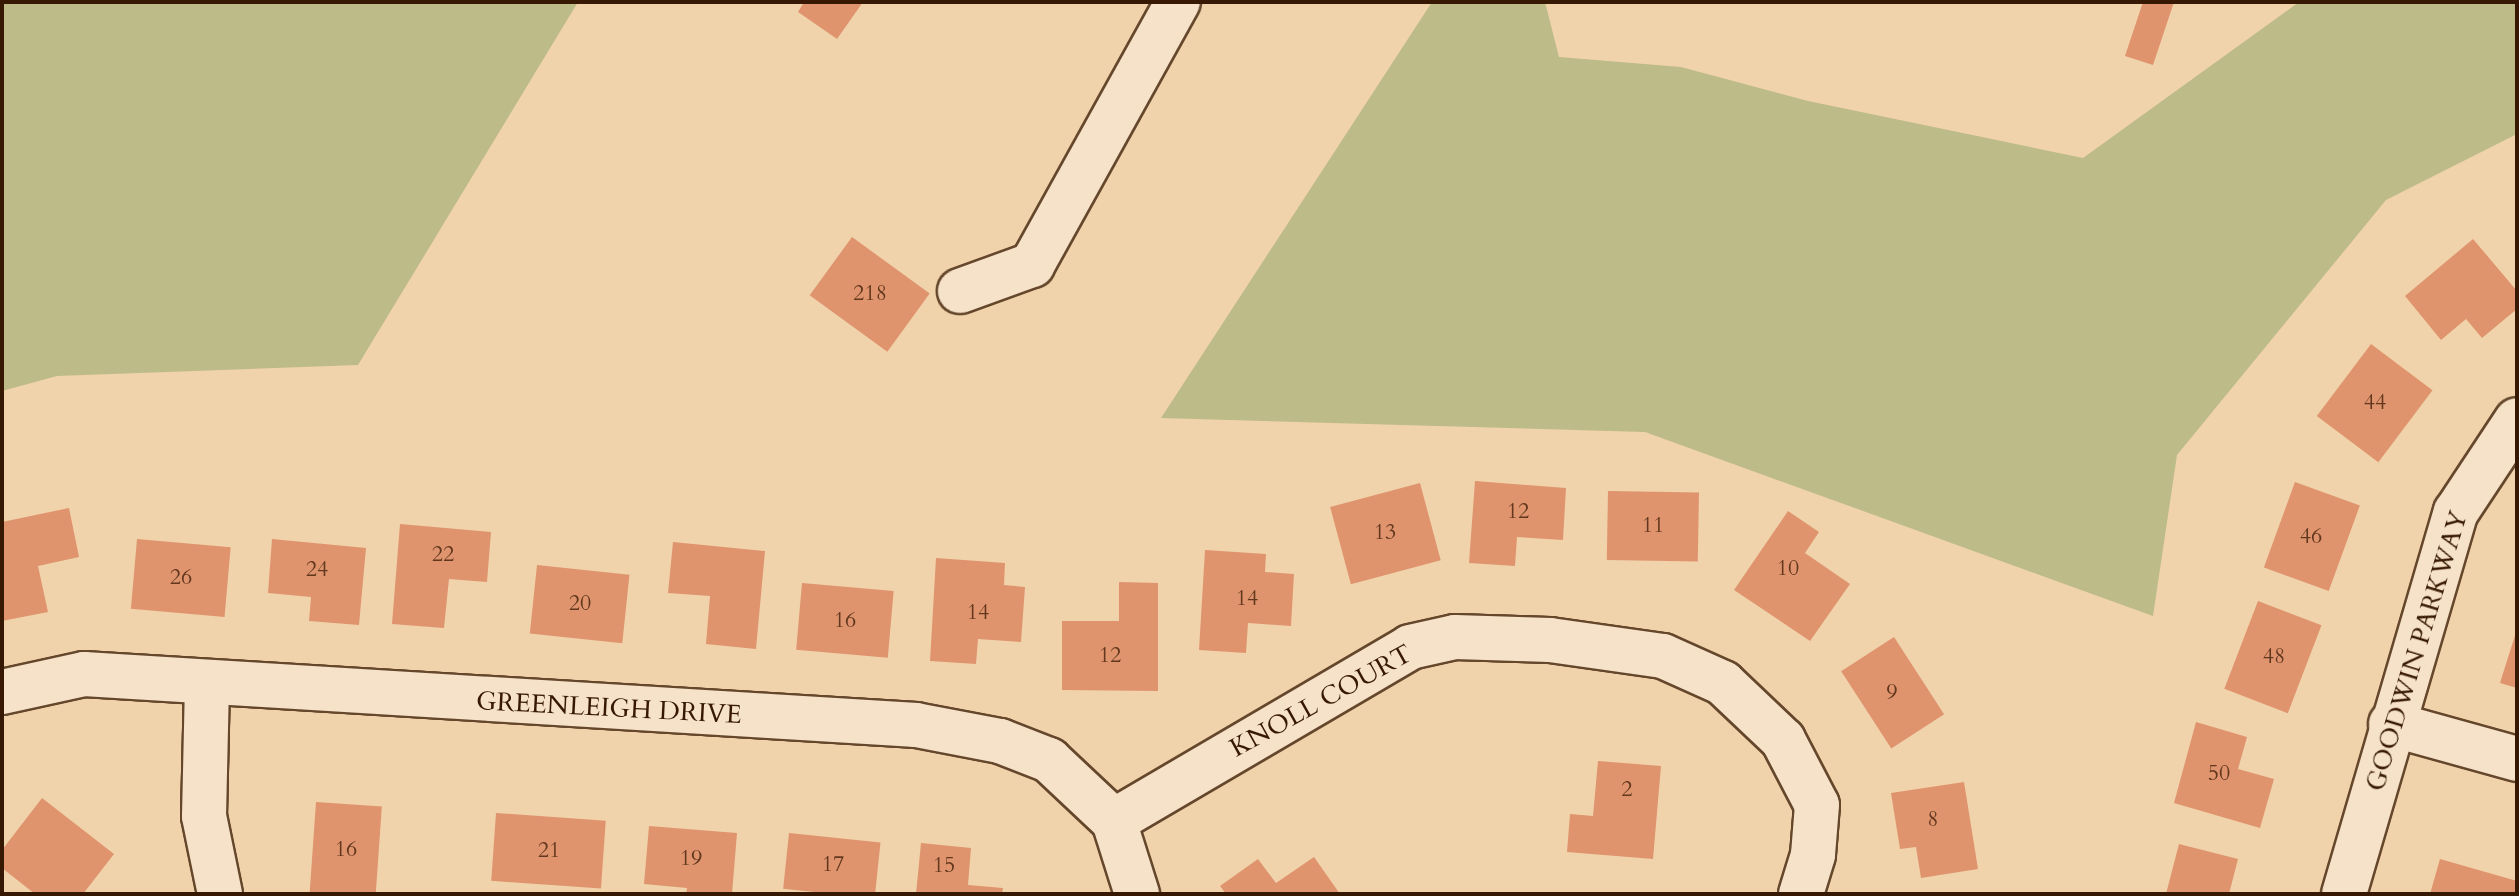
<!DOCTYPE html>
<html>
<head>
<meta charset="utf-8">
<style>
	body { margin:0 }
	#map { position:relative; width:2519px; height:896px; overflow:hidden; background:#f0d3ab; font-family:Cardo,serif }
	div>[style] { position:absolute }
	.green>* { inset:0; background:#bdbb87 }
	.building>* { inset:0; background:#df946e; transform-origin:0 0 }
	.roads { filter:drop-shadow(2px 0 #65472c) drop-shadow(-2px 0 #65472c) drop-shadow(0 2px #65472c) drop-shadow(0 -2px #65472c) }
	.minor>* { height:44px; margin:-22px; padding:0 22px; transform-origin:22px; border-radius:22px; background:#f5e2c8 }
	span { translate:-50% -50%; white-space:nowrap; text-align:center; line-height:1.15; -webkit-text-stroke:7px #f5e2c8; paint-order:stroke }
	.number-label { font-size:22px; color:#61371d }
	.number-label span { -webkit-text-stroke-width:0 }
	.street-label { font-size:26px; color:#371802 }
	.frame { position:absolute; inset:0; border:4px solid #371802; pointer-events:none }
</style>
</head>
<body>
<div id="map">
	<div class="green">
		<i style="clip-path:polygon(2px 2px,578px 2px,358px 365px,57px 376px,2px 391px)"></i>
		<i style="clip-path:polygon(1432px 2px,1545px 2px,1559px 57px,1681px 67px,1808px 101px,2083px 158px,2299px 2px,2517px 2px,2517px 134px,2386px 200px,2177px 455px,2153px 616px,1645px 432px,1161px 418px)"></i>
	</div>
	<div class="building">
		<i style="clip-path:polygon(804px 2px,863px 2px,837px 39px,798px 12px)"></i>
		<i style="clip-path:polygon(2143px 2px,2174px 2px,2153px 65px,2125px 56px)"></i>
		<i style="left:852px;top:237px;width:96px;height:72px;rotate:36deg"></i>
		<i style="clip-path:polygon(2473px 239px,2517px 291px,2517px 309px,2482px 338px,2466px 319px,2441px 340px,2405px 296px)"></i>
		<i style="left:2371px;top:344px;width:77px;height:90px;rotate:37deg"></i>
		<i style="clip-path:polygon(1475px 481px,1566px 488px,1563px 540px,1517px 537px,1515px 566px,1469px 563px)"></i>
		<i style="left:2295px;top:482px;width:69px;height:91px;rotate:20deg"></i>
		<i style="left:1420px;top:483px;width:80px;height:93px;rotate:75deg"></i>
		<i style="left:1608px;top:491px;width:91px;height:69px;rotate:1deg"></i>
		<i style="clip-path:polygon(69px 508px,79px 557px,38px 566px,48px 612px,2px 621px,2px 522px)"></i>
		<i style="clip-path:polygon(1788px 511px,1819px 532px,1805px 553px,1850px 584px,1810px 641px,1734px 590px)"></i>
		<i style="clip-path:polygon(400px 524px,491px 532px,487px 582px,449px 579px,444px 628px,392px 624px)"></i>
		<i style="left:137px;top:539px;width:94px;height:70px;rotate:5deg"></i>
		<i style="clip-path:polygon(272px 539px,366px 548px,359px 625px,309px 621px,311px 597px,268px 593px)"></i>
		<i style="clip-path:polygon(673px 542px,765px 551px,756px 649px,706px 644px,710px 596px,668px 593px)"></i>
		<i style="clip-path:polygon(1205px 550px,1266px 554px,1265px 572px,1294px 574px,1291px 626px,1248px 623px,1246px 653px,1199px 650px)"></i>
		<i style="clip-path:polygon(936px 558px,1005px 563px,1004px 585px,1025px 587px,1021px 642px,978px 639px,976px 664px,930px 661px)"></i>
		<i style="left:537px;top:565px;width:93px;height:69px;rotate:6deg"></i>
		<i style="clip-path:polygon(1119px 582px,1158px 583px,1158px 691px,1062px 690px,1062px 621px,1119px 621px)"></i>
		<i style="left:802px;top:583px;width:92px;height:67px;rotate:5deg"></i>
		<i style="left:2258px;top:601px;width:68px;height:94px;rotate:21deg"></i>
		<i style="clip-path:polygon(2517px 629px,2517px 688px,2500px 683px)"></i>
		<i style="left:1894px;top:637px;width:92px;height:63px;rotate:57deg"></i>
		<i style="clip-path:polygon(2196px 722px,2247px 737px,2238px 769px,2274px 779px,2260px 828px,2174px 803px)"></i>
		<i style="clip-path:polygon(1598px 761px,1661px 766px,1653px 859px,1567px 852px,1570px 814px,1593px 816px)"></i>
		<i style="clip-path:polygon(1964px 782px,1978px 869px,1921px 878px,1916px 847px,1900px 849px,1891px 793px)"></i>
		<i style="clip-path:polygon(42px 798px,114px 854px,83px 894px,35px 894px,2px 868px,2px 850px)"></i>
		<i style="left:316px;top:802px;width:66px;height:92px;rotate:4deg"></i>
		<i style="left:496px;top:813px;width:110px;height:68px;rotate:4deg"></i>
		<i style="clip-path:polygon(649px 826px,737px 833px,732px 894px,686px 894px,687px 888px,644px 884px)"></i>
		<i style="left:789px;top:833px;width:92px;height:56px;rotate:6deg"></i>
		<i style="clip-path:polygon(921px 843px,971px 848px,968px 885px,1003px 888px,1002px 894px,916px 894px)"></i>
		<i style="clip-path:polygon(2179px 844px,2238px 859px,2229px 894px,2166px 894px)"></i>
		<i style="clip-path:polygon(1314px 857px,1340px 894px,1226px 894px,1220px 886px,1258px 859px,1276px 883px)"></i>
		<i style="clip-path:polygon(2440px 859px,2517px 881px,2517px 894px,2430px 894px)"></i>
	</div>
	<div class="roads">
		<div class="minor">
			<i style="left:960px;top:291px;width:77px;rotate:-19.9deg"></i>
			<i style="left:1032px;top:265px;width:301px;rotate:-61deg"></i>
			<i style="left:207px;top:684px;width:132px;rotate:91.3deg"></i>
			<i style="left:204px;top:816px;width:80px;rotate:78.4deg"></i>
			<i style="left:2px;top:692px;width:84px;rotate:-12.4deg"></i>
			<i style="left:84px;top:674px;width:834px;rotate:3.51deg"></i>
			<i style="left:916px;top:725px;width:86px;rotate:10.8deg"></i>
			<i style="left:1000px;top:741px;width:53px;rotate:21.2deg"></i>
			<i style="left:1049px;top:760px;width:89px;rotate:43.2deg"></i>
			<i style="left:1114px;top:821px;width:77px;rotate:72.5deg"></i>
			<i style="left:2391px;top:724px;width:131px;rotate:15.5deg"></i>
			<i style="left:1114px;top:821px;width:343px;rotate:-30.4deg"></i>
			<i style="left:1410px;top:647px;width:46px;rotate:-12.5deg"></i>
			<i style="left:1455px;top:637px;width:95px;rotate:1.8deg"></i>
			<i style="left:1550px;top:640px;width:114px;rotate:8.1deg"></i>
			<i style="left:1663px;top:656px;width:66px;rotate:24.2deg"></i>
			<i style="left:1723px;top:683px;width:83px;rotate:43.5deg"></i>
			<i style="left:1783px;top:740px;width:73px;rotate:62.4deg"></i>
			<i style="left:1817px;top:805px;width:50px;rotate:94.6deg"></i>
			<i style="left:1813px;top:855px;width:41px;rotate:107.1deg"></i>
			<i style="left:2344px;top:894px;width:398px;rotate:-73.7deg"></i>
			<i style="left:2456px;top:512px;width:110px;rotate:-56.5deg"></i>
		</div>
	</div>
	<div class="number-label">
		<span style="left:870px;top:294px">218</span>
		<span style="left:2375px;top:403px">44</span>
		<span style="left:1518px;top:512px">12</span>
		<span style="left:1653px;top:526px">11</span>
		<span style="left:1385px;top:533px">13</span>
		<span style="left:2311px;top:537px">46</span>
		<span style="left:443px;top:555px">22</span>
		<span style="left:1788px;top:569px">10</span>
		<span style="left:317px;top:570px">24</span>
		<span style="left:181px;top:578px">26</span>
		<span style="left:1247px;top:599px">14</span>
		<span style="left:580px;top:604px">20</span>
		<span style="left:978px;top:613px">14</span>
		<span style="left:845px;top:621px">16</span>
		<span style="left:1110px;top:656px">12</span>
		<span style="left:2274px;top:657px">48</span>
		<span style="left:1892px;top:693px">9</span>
		<span style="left:2219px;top:774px">50</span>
		<span style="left:1627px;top:790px">2</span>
		<span style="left:1933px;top:820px">8</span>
		<span style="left:346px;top:850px">16</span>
		<span style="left:549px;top:851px">21</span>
		<span style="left:691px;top:859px">19</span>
		<span style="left:833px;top:865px">17</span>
		<span style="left:944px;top:866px">15</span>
	</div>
	<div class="street-label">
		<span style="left:2417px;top:651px;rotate:-73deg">GOODWIN PARKWAY</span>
		<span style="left:1321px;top:701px;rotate:-29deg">KNOLL COURT</span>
		<span style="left:609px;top:708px;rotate:3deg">GREENLEIGH DRIVE</span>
	</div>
	<div class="frame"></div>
</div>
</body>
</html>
